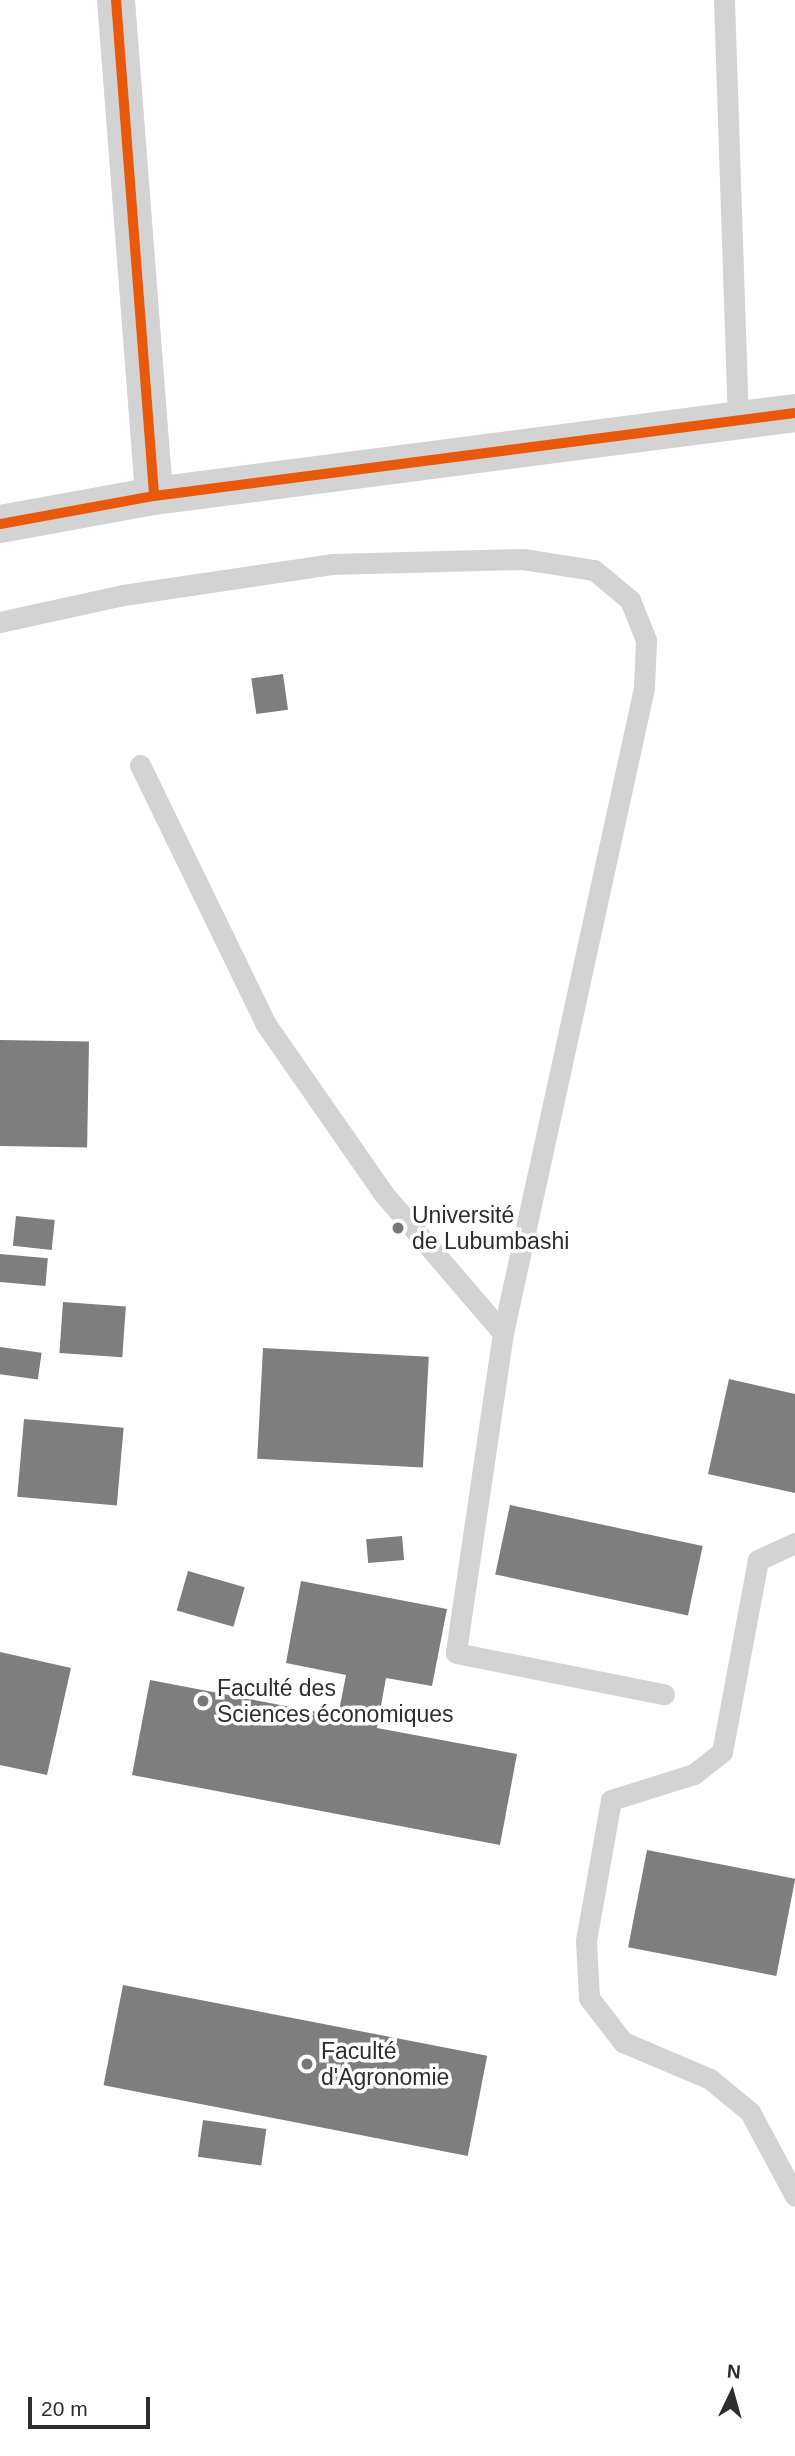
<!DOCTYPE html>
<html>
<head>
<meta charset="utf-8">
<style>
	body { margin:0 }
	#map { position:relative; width:795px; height:2456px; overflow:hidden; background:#fff; font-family:Arial,sans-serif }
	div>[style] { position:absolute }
	.building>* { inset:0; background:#7e7e7e; transform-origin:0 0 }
	.lane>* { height:21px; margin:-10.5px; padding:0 10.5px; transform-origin:10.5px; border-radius:10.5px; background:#d3d3d3 }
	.street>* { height:38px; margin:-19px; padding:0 19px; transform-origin:19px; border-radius:19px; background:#d3d3d3 }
	.cycleway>* { height:10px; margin:-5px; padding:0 5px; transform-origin:5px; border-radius:5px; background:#e8590c }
	.dots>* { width:19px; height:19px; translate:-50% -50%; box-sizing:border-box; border:4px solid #fff; border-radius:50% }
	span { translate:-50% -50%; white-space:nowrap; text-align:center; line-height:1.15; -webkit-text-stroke:7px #fff; paint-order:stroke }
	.poi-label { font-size:23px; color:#2e2e2e }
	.left { translate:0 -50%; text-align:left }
	.north { position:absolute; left:697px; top:2358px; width:70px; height:70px; -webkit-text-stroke:5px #fff; paint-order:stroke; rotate:5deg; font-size:19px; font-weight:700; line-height:28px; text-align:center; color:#2e2e2e }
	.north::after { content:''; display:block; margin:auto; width:24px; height:32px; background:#2e2e2e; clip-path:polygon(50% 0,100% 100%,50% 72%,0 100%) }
	.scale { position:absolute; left:28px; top:2397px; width:122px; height:32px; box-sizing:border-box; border:4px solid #2e2e2e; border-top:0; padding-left:9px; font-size:21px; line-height:24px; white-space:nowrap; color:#2e2e2e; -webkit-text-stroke:5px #fff; paint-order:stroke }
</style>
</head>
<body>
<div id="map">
	<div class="building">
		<i style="left:283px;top:674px;width:36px;height:32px;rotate:82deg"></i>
		<i style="left:0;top:1040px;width:89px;height:106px;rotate:1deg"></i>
		<i style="left:16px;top:1216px;width:39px;height:30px;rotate:6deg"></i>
		<i style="left:0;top:1254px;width:48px;height:28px;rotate:5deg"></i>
		<i style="left:63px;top:1302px;width:63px;height:51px;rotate:4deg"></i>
		<i style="left:0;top:1347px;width:42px;height:27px;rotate:8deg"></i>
		<i style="left:263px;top:1348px;width:166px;height:111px;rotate:3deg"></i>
		<i style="clip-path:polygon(729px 1379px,795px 1394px,795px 1493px,708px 1474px)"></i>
		<i style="left:24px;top:1419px;width:100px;height:78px;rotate:5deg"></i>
		<i style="left:510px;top:1505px;width:197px;height:71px;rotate:12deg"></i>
		<i style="left:402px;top:1536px;width:24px;height:36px;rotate:85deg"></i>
		<i style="left:188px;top:1571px;width:59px;height:41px;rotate:16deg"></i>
		<i style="clip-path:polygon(301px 1581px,447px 1609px,432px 1686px,386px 1678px,377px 1728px,517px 1754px,500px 1845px,132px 1775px,150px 1680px,338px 1716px,346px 1675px,286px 1663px)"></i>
		<i style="clip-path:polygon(0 1652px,71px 1668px,47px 1775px,0 1765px)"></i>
		<i style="left:647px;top:1850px;width:151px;height:99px;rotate:11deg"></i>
		<i style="left:123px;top:1985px;width:371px;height:102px;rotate:11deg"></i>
		<i style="left:203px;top:2120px;width:64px;height:37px;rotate:8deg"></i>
	</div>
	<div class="lane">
		<i style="left:724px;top:0;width:421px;rotate:88.1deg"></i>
		<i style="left:0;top:622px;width:126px;rotate:-12.4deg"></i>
		<i style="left:123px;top:595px;width:211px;rotate:-8.4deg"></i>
		<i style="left:332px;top:564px;width:191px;rotate:-1.5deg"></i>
		<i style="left:523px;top:559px;width:72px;rotate:8.8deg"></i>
		<i style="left:594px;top:570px;width:47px;rotate:39.8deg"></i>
		<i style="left:630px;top:600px;width:43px;rotate:68.2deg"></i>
		<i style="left:646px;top:640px;width:48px;rotate:92.4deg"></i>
		<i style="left:644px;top:688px;width:660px;rotate:102.33deg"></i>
		<i style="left:503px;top:1333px;width:323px;rotate:98.4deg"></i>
		<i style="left:456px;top:1653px;width:212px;rotate:11.2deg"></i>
		<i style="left:140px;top:765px;width:287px;rotate:64.1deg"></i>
		<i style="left:265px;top:1023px;width:207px;rotate:55.2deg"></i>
		<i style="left:383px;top:1193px;width:184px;rotate:49.4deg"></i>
		<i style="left:795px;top:1543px;width:41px;rotate:155.3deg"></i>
		<i style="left:758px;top:1560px;width:195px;rotate:100.6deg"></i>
		<i style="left:722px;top:1752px;width:36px;rotate:142deg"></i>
		<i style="left:694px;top:1774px;width:87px;rotate:162.6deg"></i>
		<i style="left:611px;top:1800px;width:143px;rotate:100.1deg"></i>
		<i style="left:586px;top:1941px;width:57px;rotate:87deg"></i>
		<i style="left:589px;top:1998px;width:56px;rotate:52.3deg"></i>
		<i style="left:623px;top:2042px;width:95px;rotate:23deg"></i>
		<i style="left:710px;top:2079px;width:52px;rotate:39.5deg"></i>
		<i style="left:750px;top:2112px;width:95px;rotate:61.8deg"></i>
	</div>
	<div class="street">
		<i style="left:116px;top:0;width:497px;rotate:85.6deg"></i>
		<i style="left:0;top:524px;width:157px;rotate:-10.3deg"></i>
		<i style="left:154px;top:496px;width:646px;rotate:-7.38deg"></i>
	</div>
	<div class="cycleway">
		<i style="left:116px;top:0;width:497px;rotate:85.6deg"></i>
		<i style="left:0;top:524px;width:157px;rotate:-10.3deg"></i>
		<i style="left:154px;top:496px;width:646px;rotate:-7.38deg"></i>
	</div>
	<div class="dots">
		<i style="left:398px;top:1228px;background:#777"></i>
		<i style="left:203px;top:1701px;background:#777"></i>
		<i style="left:307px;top:2064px;background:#777"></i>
	</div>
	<div class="poi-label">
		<span class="left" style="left:412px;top:1228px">Université<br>de Lubumbashi</span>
		<span class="left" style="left:217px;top:1701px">Faculté des<br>Sciences économiques</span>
		<span class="left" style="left:321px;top:2064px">Faculté<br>d'Agronomie</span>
	</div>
	<div class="north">N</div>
	<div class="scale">20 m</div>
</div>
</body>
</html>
